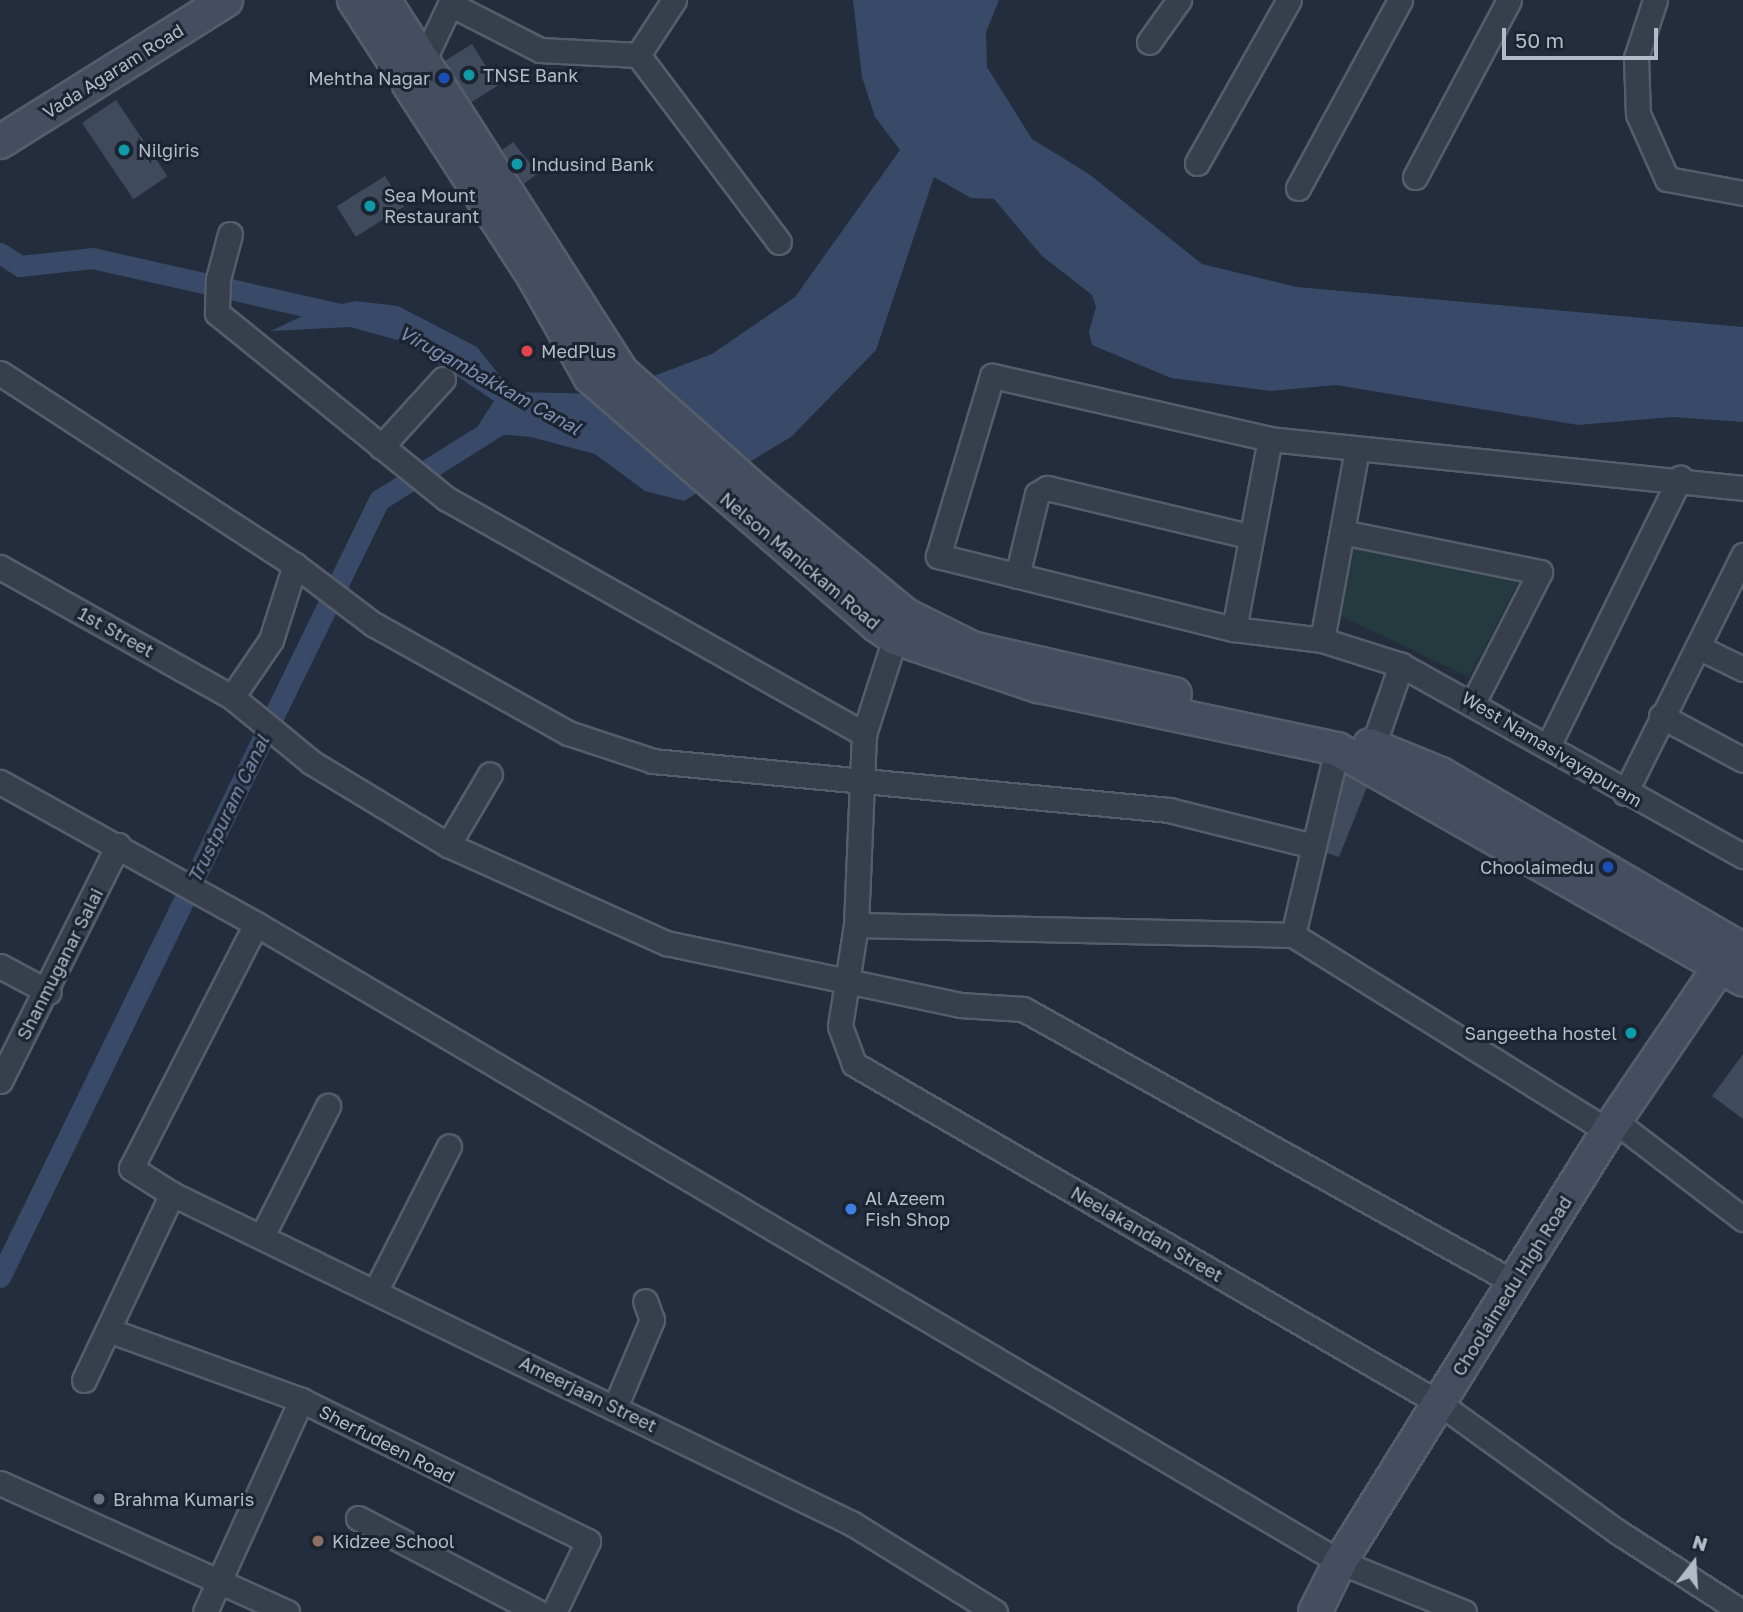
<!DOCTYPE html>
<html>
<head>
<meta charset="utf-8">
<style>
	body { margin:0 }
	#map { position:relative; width:1743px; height:1612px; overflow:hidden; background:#232d3d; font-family:"Golos Text",sans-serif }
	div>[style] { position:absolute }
	.green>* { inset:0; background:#253a3e }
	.water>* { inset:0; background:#384a67 }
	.canal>* { height:21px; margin:-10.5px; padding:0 10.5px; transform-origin:10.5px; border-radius:10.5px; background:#384a67 }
	.building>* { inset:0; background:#3f4b5c; transform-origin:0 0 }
	.roads { filter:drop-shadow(2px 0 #555d6b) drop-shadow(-2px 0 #555d6b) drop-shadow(0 2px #555d6b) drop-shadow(0 -2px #555d6b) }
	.street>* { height:23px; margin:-11.5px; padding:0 11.5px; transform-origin:11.5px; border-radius:11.5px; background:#373f4d }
	.secondary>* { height:32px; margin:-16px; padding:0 16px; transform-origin:16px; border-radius:16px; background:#454e60 }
	.dots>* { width:19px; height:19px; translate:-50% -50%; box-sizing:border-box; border:4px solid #1c2432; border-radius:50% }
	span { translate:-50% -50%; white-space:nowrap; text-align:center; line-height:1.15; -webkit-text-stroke:6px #1c2432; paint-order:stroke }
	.street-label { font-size:18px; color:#b3bac8 }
	.poi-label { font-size:18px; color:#b3bac8 }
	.left { translate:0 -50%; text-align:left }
	.right { translate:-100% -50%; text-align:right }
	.water-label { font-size:19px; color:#7b8fb1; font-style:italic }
	.north { position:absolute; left:1659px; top:1528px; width:70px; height:70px; -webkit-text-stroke:5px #1c2432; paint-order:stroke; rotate:17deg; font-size:19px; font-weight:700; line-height:28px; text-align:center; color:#b3bac8 }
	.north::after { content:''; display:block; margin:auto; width:24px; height:32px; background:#b3bac8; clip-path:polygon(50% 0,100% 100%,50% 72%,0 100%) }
	.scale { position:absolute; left:1502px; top:28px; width:156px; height:32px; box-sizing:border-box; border:4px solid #b3bac8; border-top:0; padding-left:9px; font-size:21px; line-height:24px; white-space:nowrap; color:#b3bac8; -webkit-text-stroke:5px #1c2432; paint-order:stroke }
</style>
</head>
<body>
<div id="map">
	<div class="green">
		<i style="clip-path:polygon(1353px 535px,1523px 574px,1469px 677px,1336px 614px)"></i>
	</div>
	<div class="water">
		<i style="clip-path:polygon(853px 0,999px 0,986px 32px,987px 67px,1032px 139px,1089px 174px,1202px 264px,1297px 287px,1743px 327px,1743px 422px,1672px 417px,1578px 425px,1336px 385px,1271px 391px,1171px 378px,1092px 345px,1089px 332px,1096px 307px,1092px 295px,1042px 256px,994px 199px,971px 198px,934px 177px,876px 350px,791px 437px,684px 501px,645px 491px,595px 454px,531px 437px,474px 432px,494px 401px,408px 343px,350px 327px,271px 331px,317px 309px,356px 301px,398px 306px,477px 347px,513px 392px,606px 394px,712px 354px,795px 297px,900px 150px,875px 117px,862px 77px)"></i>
	</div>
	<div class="canal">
		<i style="left:0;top:253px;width:24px;rotate:33deg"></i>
		<i style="left:20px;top:266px;width:72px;rotate:-6.3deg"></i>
		<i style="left:92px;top:258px;width:258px;rotate:12.7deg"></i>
		<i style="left:0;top:1277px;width:865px;rotate:-64deg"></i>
		<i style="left:379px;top:500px;width:152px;rotate:-32.1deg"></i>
	</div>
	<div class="building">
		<i style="left:472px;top:44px;width:49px;height:32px;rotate:58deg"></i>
		<i style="left:116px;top:100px;width:92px;height:41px;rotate:56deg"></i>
		<i style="clip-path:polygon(513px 142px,538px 173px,524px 184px,502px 150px)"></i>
		<i style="left:385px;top:176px;width:36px;height:57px;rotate:58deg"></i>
		<i style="clip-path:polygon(1345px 775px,1367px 787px,1339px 857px,1327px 853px)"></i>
		<i style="clip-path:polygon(1743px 1054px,1743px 1119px,1712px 1096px)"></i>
	</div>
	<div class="roads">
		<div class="street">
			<i style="left:674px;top:0;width:66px;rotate:123.2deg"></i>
			<i style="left:638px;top:55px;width:234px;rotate:53deg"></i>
			<i style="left:1655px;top:0;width:61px;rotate:108.1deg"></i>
			<i style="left:1636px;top:58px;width:56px;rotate:88deg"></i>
			<i style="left:1638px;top:114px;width:71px;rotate:66deg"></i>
			<i style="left:1667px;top:179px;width:77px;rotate:10.4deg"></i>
			<i style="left:450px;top:4px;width:101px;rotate:27.1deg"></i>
			<i style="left:540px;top:50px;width:98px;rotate:2.9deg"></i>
			<i style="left:1149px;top:42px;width:52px;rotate:-54.5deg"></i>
			<i style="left:418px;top:72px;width:80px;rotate:-64.7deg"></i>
			<i style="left:1197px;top:163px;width:187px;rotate:-60.6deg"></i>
			<i style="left:1415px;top:177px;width:200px;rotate:-62deg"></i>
			<i style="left:1298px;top:188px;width:214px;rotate:-61.5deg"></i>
			<i style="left:230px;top:234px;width:47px;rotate:104.9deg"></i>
			<i style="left:218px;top:279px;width:34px;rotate:92deg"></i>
			<i style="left:217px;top:313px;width:296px;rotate:39deg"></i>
			<i style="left:447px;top:499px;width:479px;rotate:29.4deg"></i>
			<i style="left:0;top:373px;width:352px;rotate:33.1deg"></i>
			<i style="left:295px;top:565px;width:98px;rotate:37.1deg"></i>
			<i style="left:373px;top:624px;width:223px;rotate:29.2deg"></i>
			<i style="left:568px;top:733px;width:89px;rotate:18.2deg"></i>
			<i style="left:653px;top:761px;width:518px;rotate:5.42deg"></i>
			<i style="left:1169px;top:810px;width:148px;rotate:14deg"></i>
			<i style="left:381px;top:447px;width:92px;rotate:-47.6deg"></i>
			<i style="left:1743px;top:488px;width:476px;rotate:-174.1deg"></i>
			<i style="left:1270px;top:439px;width:285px;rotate:-167.2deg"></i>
			<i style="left:992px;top:376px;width:188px;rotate:106.7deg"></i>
			<i style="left:938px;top:556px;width:305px;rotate:13.9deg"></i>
			<i style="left:1234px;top:629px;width:89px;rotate:7.1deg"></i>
			<i style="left:1322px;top:640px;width:83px;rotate:17.6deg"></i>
			<i style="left:1401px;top:665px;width:392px;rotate:29.2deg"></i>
			<i style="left:1342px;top:532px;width:202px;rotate:11.4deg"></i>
			<i style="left:1540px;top:572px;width:145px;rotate:117.1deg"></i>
			<i style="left:0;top:567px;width:266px;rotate:29.3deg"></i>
			<i style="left:232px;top:697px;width:102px;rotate:39.4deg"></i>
			<i style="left:311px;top:762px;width:160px;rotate:31.2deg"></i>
			<i style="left:448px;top:845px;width:239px;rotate:24.2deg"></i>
			<i style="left:666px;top:943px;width:300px;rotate:11.9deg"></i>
			<i style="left:960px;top:1005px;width:63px;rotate:3.6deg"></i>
			<i style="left:1023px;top:1009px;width:563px;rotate:29.11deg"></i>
			<i style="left:1017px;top:576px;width:84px;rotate:-76.3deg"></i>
			<i style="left:1037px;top:494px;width:12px;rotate:-31deg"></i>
			<i style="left:1047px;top:488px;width:207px;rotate:13.4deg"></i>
			<i style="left:1234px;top:629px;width:193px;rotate:-79.3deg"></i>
			<i style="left:895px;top:638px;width:101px;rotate:107.9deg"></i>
			<i style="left:864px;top:734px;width:191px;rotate:92.4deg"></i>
			<i style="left:856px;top:925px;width:102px;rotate:99deg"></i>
			<i style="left:840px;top:1026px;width:40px;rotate:69.8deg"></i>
			<i style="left:854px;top:1064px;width:676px;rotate:30.09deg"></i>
			<i style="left:1439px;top:1403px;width:221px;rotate:35.8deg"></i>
			<i style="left:1618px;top:1532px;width:148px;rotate:32.8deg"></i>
			<i style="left:1322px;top:640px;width:194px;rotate:-79.6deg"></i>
			<i style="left:1698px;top:647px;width:50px;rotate:26.1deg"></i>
			<i style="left:232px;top:697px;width:69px;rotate:-55.6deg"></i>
			<i style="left:271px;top:640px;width:79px;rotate:-72.3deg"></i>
			<i style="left:1661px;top:716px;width:93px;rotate:28.2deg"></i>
			<i style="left:1549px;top:744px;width:297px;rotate:-63.8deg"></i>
			<i style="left:1373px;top:746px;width:86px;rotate:-70.9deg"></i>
			<i style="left:0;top:782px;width:293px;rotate:29deg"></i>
			<i style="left:256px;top:924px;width:1258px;rotate:30.48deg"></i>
			<i style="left:1340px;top:1562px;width:134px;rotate:22deg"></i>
			<i style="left:1625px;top:793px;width:266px;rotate:-63.6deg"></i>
			<i style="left:448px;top:845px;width:82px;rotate:-59.4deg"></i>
			<i style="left:256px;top:924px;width:274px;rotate:117.1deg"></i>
			<i style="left:131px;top:1168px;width:49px;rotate:32.4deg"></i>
			<i style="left:172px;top:1194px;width:757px;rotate:25.85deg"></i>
			<i style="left:853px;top:1524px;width:167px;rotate:31.8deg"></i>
			<i style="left:856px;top:925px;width:437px;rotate:1.3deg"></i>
			<i style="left:1293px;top:935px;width:371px;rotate:31.9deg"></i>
			<i style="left:1293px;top:935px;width:191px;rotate:-76.7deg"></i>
			<i style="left:0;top:966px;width:55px;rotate:28deg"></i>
			<i style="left:0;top:1081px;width:264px;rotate:-63.4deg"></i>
			<i style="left:1615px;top:1121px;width:161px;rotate:37.4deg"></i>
			<i style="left:262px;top:1236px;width:146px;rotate:-63.1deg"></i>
			<i style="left:376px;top:1290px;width:161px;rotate:-63.1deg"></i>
			<i style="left:108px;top:1330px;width:205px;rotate:19.9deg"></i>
			<i style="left:301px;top:1400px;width:320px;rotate:26.2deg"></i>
			<i style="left:588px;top:1541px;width:79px;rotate:115.6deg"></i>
			<i style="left:84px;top:1380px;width:206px;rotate:-64.7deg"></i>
			<i style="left:615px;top:1407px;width:95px;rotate:-67deg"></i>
			<i style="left:652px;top:1320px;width:20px;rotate:-110deg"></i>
			<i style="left:0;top:1483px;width:315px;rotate:24.2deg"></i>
			<i style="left:358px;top:1518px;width:203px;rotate:27.6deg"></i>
			<i style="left:205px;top:1612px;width:233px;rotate:-65.6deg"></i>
		</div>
		<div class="secondary">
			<i style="left:354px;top:0;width:333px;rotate:57deg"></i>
			<i style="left:535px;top:279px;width:112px;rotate:60.7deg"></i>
			<i style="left:590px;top:377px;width:379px;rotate:40.9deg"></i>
			<i style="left:876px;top:625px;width:23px;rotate:34deg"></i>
			<i style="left:895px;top:638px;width:151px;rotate:18.6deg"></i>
			<i style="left:1038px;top:686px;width:306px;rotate:11.9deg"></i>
			<i style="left:1337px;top:749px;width:467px;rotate:29.6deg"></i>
			<i style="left:384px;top:0;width:442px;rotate:57.4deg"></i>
			<i style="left:622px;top:372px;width:179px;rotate:41.6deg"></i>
			<i style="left:756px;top:491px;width:195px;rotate:39.6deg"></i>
			<i style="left:906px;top:615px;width:74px;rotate:26.6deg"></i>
			<i style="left:972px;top:648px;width:208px;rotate:12.8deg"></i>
			<i style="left:0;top:142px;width:267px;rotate:-32.1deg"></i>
			<i style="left:1370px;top:745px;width:77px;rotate:22.2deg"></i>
			<i style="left:1441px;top:774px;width:350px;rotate:30.2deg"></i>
			<i style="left:1315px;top:1612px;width:56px;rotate:-63.4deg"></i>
			<i style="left:1340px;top:1562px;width:508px;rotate:-58.13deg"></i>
			<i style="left:1608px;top:1131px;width:219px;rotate:-55.8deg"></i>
		</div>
	</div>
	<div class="dots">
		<i style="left:469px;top:75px;background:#0f9aa8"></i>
		<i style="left:444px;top:78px;background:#1a4fb4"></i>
		<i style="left:124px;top:150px;background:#0f9aa8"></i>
		<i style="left:517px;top:164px;background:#0f9aa8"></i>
		<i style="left:370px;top:206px;background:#0f9aa8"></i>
		<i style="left:527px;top:351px;background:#e0444e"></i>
		<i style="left:1608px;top:867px;background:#1a4fb4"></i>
		<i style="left:1631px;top:1033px;background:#0f9aa8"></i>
		<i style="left:851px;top:1209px;background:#3f7fe0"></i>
		<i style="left:99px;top:1499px;background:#6b7280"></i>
		<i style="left:318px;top:1541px;background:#8d6e63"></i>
	</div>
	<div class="street-label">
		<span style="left:113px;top:71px;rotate:-32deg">Vada Agaram Road</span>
		<span style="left:800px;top:561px;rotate:40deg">Nelson Manickam Road</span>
		<span style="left:116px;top:632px;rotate:29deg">1st Street</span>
		<span style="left:1552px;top:749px;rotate:31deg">West Namasivayapuram</span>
		<span style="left:60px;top:964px;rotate:-63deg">Shanmuganar Salai</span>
		<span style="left:1147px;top:1234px;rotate:30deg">Neelakandan Street</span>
		<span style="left:1512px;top:1286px;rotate:-58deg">Choolaimedu High Road</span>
		<span style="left:588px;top:1394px;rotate:26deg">Ameerjaan Street</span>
		<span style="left:387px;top:1444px;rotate:27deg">Sherfudeen Road</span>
	</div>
	<div class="poi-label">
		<span class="left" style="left:483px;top:75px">TNSE Bank</span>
		<span class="right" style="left:430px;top:78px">Mehtha Nagar</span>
		<span class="left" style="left:138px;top:150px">Nilgiris</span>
		<span class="left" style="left:531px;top:164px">Indusind Bank</span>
		<span class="left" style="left:384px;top:206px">Sea Mount<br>Restaurant</span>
		<span class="left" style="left:541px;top:351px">MedPlus</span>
		<span class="right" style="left:1594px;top:867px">Choolaimedu</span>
		<span class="right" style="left:1617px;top:1033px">Sangeetha hostel</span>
		<span class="left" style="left:865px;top:1209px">Al Azeem<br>Fish Shop</span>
		<span class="left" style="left:113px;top:1499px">Brahma Kumaris</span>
		<span class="left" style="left:332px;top:1541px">Kidzee School</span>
	</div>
	<div class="water-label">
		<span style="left:490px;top:380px;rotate:29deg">Virugambakkam Canal</span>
		<span style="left:228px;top:809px;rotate:-64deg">Trustpuram Canal</span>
	</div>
	<div class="north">N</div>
	<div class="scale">50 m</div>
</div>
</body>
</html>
